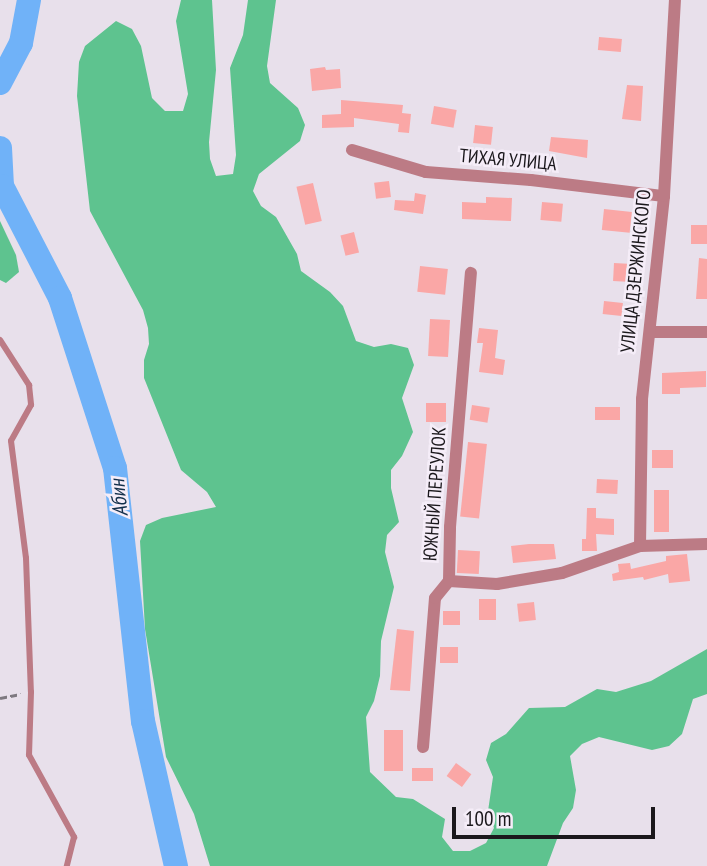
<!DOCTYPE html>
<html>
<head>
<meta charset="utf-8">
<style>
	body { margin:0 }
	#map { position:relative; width:707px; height:866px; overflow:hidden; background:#e8e0eb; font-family:"PT Sans Narrow",sans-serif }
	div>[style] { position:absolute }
	.forest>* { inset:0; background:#5ec38f }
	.river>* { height:24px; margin:-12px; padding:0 12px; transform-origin:12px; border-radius:12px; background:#70b2f8 }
	.building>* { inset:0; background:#faa7a6; transform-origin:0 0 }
	.path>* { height:2.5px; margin-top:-1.25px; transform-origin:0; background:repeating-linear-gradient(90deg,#7e7980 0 7px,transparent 0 10.5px) }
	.lane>* { height:6px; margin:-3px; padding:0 3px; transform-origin:3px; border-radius:3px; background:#bc7b85 }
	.street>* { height:12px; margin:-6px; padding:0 6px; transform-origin:6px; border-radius:6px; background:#bc7b85 }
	span { translate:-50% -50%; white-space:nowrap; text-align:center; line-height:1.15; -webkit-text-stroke:5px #f5edf8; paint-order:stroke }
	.street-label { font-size:19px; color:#1b181c }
	.water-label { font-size:21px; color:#132f4b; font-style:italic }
	.scale { position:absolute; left:452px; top:807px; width:203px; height:32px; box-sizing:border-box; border:4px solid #1b181c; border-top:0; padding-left:9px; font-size:21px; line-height:24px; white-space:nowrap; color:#1b181c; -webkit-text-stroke:5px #f5edf8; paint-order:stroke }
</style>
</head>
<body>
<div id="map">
	<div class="forest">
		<i style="clip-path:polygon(181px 0,212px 0,216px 70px,209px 142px,210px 159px,216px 176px,233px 174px,236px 155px,230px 68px,243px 35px,248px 0,276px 0,267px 66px,270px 83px,298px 108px,305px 125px,300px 141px,259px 174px,253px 191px,261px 206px,276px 217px,297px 254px,301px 271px,330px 292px,343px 306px,356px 341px,374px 347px,391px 344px,408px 348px,414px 365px,402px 398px,413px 432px,402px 456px,391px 470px,391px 488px,399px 522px,387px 535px,385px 552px,394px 587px,381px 641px,380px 676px,374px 701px,366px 717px,370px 772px,396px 797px,413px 799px,445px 819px,442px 837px,453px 851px,470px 851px,486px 843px,494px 828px,488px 811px,493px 777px,486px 760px,491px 743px,506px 734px,529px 708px,565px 707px,597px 689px,616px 692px,651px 681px,707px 649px,707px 694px,693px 699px,682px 734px,669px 746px,652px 750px,599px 737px,582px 744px,570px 756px,576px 790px,573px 808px,563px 823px,547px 866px,210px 866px,194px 814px,166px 757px,145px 629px,140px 541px,146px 525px,162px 518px,216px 507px,207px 492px,181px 470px,144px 378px,144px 360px,149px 344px,148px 328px,143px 310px,90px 211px,77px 96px,79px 62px,85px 46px,116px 21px,132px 29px,141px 46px,152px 98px,165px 111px,183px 111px,188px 94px,176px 21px)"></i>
		<i style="clip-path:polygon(0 221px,16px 255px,19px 272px,6px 283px,0 280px)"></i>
	</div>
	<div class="river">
		<i style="left:0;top:83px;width:45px;rotate:-62.3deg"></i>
		<i style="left:21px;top:43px;width:44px;rotate:-79.5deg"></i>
		<i style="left:0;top:148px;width:38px;rotate:87deg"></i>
		<i style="left:2px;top:186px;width:126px;rotate:62.6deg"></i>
		<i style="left:60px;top:298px;width:179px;rotate:72.1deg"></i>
		<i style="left:115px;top:468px;width:255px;rotate:83.7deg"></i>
		<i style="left:143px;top:721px;width:149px;rotate:77.2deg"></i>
	</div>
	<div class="building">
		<i style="left:599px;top:37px;width:23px;height:13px;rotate:5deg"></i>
		<i style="clip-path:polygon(325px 67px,326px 70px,340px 69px,341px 88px,312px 91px,310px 69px)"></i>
		<i style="clip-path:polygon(627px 85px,643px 86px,641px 121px,622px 119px)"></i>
		<i style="clip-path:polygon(341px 100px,403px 105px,402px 113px,411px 114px,409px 133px,398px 132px,399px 124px,354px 118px,354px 127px,322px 128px,322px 115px,341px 114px)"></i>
		<i style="left:434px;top:106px;width:23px;height:18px;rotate:10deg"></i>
		<i style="left:475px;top:125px;width:18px;height:18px;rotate:6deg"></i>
		<i style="clip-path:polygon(551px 137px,588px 140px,587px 158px,549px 151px)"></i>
		<i style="left:389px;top:181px;width:16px;height:15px;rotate:83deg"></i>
		<i style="left:313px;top:183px;width:39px;height:17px;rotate:77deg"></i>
		<i style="clip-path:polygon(415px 193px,426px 195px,423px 214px,394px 210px,395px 200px,414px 201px)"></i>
		<i style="clip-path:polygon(486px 197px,512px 198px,511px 221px,462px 219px,462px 202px,486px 203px)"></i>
		<i style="left:542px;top:202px;width:21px;height:18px;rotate:5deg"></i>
		<i style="left:604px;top:209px;width:28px;height:21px;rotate:6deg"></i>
		<i style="left:691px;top:225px;width:16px;height:19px"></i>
		<i style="left:354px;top:232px;width:21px;height:14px;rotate:76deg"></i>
		<i style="clip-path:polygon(699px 258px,707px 259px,707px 299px,696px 299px)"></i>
		<i style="left:614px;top:263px;width:18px;height:18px;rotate:3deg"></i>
		<i style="left:420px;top:266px;width:28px;height:26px;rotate:6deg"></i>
		<i style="left:604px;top:301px;width:19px;height:13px;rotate:6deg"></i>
		<i style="left:430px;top:319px;width:20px;height:37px;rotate:3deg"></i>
		<i style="clip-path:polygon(479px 328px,498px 330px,495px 358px,505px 360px,503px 375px,479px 372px,483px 343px,477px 343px)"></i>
		<i style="clip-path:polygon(706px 371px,706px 387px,680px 388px,680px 394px,662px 394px,662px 373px)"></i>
		<i style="left:426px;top:403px;width:20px;height:19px"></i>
		<i style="left:472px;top:405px;width:18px;height:15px;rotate:9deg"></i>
		<i style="left:595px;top:407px;width:25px;height:13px"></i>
		<i style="left:468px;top:442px;width:19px;height:75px;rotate:6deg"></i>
		<i style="left:652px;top:450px;width:21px;height:18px"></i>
		<i style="left:597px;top:479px;width:21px;height:14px;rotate:3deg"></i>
		<i style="left:654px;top:490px;width:15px;height:42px"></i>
		<i style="clip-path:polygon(587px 508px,596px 508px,596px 518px,614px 519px,614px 535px,596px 534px,597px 551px,582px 551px,582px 539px,586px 539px)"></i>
		<i style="clip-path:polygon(529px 544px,554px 544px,556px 559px,513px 563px,511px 546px)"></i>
		<i style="left:458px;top:550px;width:22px;height:23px;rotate:3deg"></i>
		<i style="clip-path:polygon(687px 554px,690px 581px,669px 583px,668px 574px,644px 580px,643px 577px,613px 581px,612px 574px,619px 572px,618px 564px,630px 563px,631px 569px,666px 561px,666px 556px)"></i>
		<i style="left:479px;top:599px;width:17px;height:21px"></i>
		<i style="left:534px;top:602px;width:18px;height:17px;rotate:84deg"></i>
		<i style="left:443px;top:611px;width:17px;height:14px"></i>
		<i style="clip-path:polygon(397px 629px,414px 631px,410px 691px,390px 690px)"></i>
		<i style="left:440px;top:647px;width:18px;height:16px"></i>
		<i style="left:384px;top:730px;width:19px;height:41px"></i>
		<i style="left:456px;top:763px;width:19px;height:16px;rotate:36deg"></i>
		<i style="left:412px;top:768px;width:21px;height:13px"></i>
	</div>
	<div class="path">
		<i style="left:0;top:698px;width:21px;rotate:-11deg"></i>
	</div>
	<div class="lane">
		<i style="left:0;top:340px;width:54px;rotate:57.2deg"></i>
		<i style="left:29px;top:385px;width:20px;rotate:84deg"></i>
		<i style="left:31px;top:405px;width:41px;rotate:119.1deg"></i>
		<i style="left:11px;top:441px;width:118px;rotate:82.7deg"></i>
		<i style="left:26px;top:558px;width:134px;rotate:87.9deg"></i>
		<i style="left:31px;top:692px;width:63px;rotate:91.8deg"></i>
		<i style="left:29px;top:755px;width:94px;rotate:61.2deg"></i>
		<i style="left:74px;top:837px;width:30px;rotate:104deg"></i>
	</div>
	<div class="street">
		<i style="left:352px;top:150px;width:77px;rotate:16.6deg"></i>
		<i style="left:426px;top:172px;width:105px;rotate:4.4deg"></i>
		<i style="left:531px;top:180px;width:134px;rotate:6.9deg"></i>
		<i style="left:651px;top:332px;width:56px"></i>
		<i style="left:640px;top:546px;width:147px;rotate:-89.2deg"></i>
		<i style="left:642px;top:399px;width:204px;rotate:-83.8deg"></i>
		<i style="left:664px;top:196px;width:196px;rotate:-86.8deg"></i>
		<i style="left:449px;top:581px;width:54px;rotate:-88.9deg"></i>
		<i style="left:450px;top:527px;width:255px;rotate:-85.3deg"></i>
		<i style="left:449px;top:581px;width:48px;rotate:3.6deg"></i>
		<i style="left:497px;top:584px;width:66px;rotate:-9.6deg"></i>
		<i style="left:562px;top:573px;width:83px;rotate:-19.1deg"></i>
		<i style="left:640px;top:546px;width:67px;rotate:-1.7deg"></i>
		<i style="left:423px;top:747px;width:149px;rotate:-85.4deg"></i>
		<i style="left:435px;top:598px;width:22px;rotate:-51deg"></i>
	</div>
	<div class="street-label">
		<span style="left:508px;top:160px;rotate:5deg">ТИХАЯ УЛИЦА</span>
		<span style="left:636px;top:271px;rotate:-84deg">УЛИЦА ДЗЕРЖИНСКОГО</span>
		<span style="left:435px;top:494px;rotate:-86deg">ЮЖНЫЙ ПЕРЕУЛОК</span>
	</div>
	<div class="water-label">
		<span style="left:119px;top:498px;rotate:-96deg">Абин</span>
	</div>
	<div class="scale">100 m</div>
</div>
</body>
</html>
